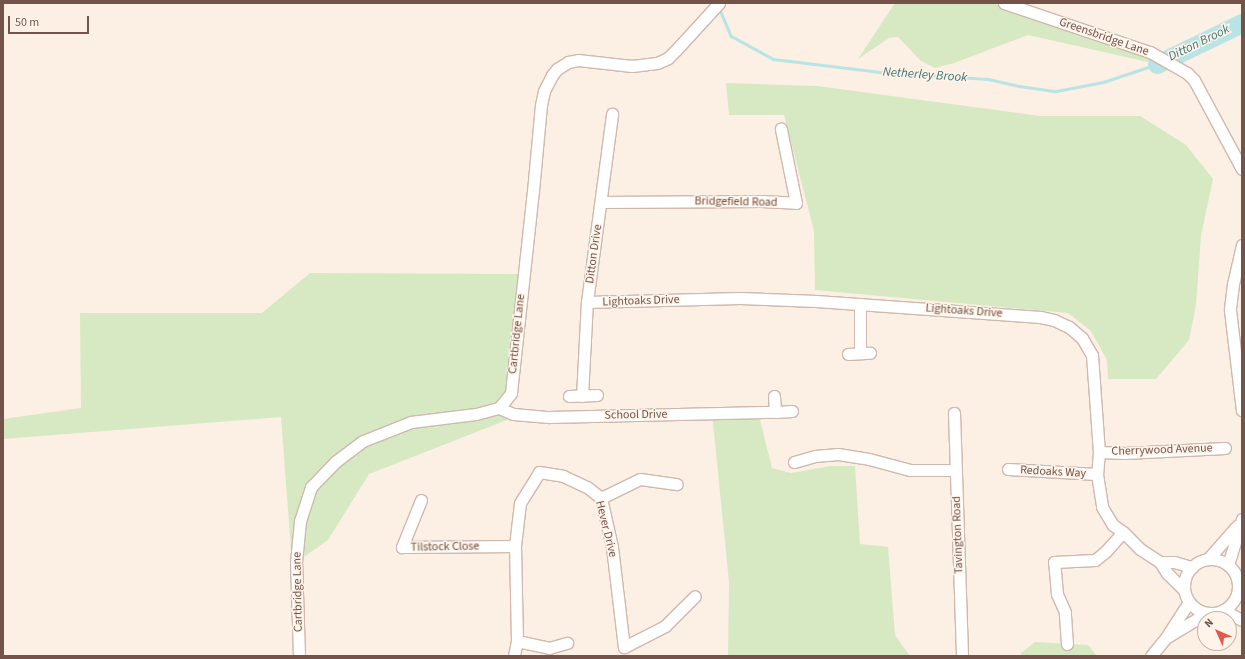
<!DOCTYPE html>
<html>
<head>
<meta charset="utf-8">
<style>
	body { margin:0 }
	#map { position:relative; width:1245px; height:659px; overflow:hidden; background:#fcefe3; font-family:"Source Sans 3",sans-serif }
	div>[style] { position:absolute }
	.green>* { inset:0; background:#d6e9c2 }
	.stream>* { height:3px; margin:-1.5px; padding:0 1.5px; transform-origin:1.5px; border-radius:1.5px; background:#b8e4e5 }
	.river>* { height:19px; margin:-9.5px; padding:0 9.5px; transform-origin:9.5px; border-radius:9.5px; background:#b8e4e5 }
	.roads { filter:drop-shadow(1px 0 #cfb8ad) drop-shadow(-1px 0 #cfb8ad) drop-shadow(0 1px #cfb8ad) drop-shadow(0 -1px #cfb8ad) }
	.minor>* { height:11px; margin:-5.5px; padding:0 5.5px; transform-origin:5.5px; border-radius:5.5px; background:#fff }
	.minor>.ring { margin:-5.5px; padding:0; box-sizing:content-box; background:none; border:11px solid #fff; border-radius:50% }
	span { translate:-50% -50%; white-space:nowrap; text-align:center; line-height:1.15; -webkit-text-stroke:3px #fff4e9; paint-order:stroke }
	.street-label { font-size:12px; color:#73534a }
	.water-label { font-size:13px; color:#3e7678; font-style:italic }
	.frame { position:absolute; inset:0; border:4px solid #73534a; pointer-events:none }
	.north { position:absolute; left:1197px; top:611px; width:40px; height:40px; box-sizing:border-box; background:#fff4e9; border:1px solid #c7b4a9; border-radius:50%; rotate:315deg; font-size:11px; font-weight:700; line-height:16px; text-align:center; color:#73534a }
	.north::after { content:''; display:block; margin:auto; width:14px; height:18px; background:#e45a4a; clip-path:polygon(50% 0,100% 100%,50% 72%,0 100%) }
	.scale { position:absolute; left:8px; top:16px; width:81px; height:18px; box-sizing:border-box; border:2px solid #73534a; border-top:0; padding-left:5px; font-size:12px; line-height:14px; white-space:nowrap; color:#73534a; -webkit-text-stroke:3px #fff4e9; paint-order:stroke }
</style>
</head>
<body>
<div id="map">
	<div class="green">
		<i style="clip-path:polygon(895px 3px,1002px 3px,1152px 57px,1157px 64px,1028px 35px,954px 63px,935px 68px,921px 61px,898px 37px,889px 38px,858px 59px)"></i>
		<i style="clip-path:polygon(726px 83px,817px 86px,1040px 116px,1140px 116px,1186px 145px,1213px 179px,1201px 236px,1196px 305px,1189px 340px,1156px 379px,1108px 379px,1107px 360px,1091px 331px,1068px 313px,815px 290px,814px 231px,784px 115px,729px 115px)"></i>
		<i style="clip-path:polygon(310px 273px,527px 274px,507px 420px,369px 474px,328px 540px,301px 559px,291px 549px,281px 417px,3px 439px,3px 419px,81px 408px,80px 313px,262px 313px)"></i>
		<i style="clip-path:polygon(758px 412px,772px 468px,791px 473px,831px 466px,855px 466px,860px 544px,888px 547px,895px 635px,910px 656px,728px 656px,729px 582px,712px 413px)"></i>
		<i style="clip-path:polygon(1035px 642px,1088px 645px,1097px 656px,1021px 656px,1021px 653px)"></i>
	</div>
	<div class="stream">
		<i style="left:718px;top:6px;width:33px;rotate:67deg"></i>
		<i style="left:731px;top:36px;width:48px;rotate:28.7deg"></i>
		<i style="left:773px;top:59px;width:108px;rotate:6.9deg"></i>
		<i style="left:880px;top:72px;width:108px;rotate:3.7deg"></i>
		<i style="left:988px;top:79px;width:32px;rotate:13deg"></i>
		<i style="left:1019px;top:86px;width:37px;rotate:8deg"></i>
		<i style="left:1056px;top:91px;width:48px;rotate:-10.8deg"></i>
		<i style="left:1103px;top:82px;width:57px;rotate:-18.4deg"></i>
	</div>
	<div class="river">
		<i style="left:1157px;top:64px;width:94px;rotate:-25.8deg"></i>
	</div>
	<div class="roads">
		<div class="minor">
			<i style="left:1004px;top:3px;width:154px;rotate:18.6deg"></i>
			<i style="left:1150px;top:52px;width:43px;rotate:29.6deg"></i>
			<i style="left:1187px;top:73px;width:10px;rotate:45deg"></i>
			<i style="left:1194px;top:80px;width:101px;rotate:61.7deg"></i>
			<i style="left:602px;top:202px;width:159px;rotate:-0.4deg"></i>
			<i style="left:761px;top:201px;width:35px;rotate:3deg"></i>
			<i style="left:796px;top:203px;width:76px;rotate:-101.5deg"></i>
			<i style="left:1242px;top:245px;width:40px;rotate:103deg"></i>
			<i style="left:1233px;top:284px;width:26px;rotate:97deg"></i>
			<i style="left:1230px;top:310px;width:101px;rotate:83.2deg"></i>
			<i style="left:587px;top:302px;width:153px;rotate:-1.5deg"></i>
			<i style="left:740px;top:298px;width:76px;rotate:2.3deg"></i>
			<i style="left:816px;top:301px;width:225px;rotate:4.1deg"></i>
			<i style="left:1040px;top:317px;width:14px;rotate:12deg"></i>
			<i style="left:1054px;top:320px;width:17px;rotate:25deg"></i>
			<i style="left:1069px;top:327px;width:17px;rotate:40deg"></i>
			<i style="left:1082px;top:338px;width:20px;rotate:60deg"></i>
			<i style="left:1092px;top:355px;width:97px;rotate:85.9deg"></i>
			<i style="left:1099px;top:452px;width:22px;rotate:95deg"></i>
			<i style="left:1097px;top:474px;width:33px;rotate:81deg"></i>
			<i style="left:1102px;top:507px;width:21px;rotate:59deg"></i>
			<i style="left:1113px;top:525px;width:12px;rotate:35deg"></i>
			<i style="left:1123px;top:532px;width:24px;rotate:45deg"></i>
			<i style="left:1140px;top:549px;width:24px;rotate:33deg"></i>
			<i style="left:1160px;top:562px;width:13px;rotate:58deg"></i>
			<i style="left:1167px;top:573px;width:24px;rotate:45deg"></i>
			<i style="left:860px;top:353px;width:49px;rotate:-90deg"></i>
			<i style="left:848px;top:354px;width:22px;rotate:-3deg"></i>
			<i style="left:569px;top:396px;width:28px;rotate:-2deg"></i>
			<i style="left:582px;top:396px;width:94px;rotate:-87deg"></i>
			<i style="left:587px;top:302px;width:190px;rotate:-82.4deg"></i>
			<i style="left:774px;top:396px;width:16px;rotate:86deg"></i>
			<i style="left:775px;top:412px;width:17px;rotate:-3deg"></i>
			<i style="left:499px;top:408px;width:15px;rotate:23deg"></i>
			<i style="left:513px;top:414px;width:36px;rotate:5deg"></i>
			<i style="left:549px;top:417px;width:226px;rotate:-1.3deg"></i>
			<i style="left:954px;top:413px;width:243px;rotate:88.1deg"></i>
			<i style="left:1099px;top:452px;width:26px;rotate:2deg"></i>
			<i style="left:1125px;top:453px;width:100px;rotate:-2.9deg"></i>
			<i style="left:794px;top:462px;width:22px;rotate:-16deg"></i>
			<i style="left:815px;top:456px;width:23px;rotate:-5deg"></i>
			<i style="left:838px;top:454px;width:31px;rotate:9deg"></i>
			<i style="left:869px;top:459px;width:42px;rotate:15deg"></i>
			<i style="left:910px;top:470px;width:45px"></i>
			<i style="left:1008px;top:469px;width:89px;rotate:3.2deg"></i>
			<i style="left:601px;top:498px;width:43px;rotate:-26deg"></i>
			<i style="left:640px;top:479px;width:37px;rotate:8deg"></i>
			<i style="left:421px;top:500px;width:51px;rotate:112deg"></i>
			<i style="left:402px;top:547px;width:113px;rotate:-0.5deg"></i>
			<i style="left:1208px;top:559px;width:44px;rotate:-48.7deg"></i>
			<i class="ring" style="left:1184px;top:559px;width:43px;height:43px"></i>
			<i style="left:1160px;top:562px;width:14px"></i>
			<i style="left:1174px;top:562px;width:19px;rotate:16deg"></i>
			<i style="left:1228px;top:565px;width:48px;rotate:-73.1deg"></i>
			<i style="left:1223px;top:610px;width:21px;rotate:28deg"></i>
			<i style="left:1167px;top:637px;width:47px;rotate:-31deg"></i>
			<i style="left:517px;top:641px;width:33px;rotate:12deg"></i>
			<i style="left:549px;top:648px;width:19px;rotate:-16deg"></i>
			<i style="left:1067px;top:644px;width:32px;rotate:-94deg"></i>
			<i style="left:1065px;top:612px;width:20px;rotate:-114deg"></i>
			<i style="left:1057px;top:594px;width:32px;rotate:-95deg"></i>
			<i style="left:1054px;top:562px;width:41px;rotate:-2.8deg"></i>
			<i style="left:1095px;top:560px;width:14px;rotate:-39deg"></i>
			<i style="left:1106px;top:551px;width:25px;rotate:-48deg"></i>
			<i style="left:299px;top:656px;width:94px;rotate:-91.8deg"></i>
			<i style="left:296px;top:562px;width:41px;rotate:-84.4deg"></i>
			<i style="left:300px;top:521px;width:36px;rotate:-72deg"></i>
			<i style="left:311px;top:487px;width:35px;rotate:-46deg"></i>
			<i style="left:335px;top:462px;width:35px;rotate:-37deg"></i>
			<i style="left:363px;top:441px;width:52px;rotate:-21.6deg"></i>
			<i style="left:411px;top:422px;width:65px;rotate:-7deg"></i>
			<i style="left:476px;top:414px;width:24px;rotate:-15deg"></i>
			<i style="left:499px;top:408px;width:19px;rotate:-51deg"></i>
			<i style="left:511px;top:393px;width:203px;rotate:-83.8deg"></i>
			<i style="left:533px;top:191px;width:86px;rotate:-84.7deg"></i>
			<i style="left:541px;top:105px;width:14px;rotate:-78deg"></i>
			<i style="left:544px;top:91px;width:18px;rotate:-63deg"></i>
			<i style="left:552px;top:75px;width:8px;rotate:-50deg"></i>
			<i style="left:557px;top:69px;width:13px;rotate:-32deg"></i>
			<i style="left:568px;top:62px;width:10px;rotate:-11deg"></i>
			<i style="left:578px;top:60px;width:54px;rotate:6.3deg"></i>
			<i style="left:632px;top:66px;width:25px;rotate:-7deg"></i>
			<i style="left:657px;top:63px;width:12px;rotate:-24deg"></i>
			<i style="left:668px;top:58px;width:11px;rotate:-45deg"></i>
			<i style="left:676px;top:50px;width:64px;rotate:-47.5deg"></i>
			<i style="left:514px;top:656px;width:15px;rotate:-79deg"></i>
			<i style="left:517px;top:641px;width:95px;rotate:-91.2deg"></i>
			<i style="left:515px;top:546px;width:43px;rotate:-83.4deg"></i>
			<i style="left:520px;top:503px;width:36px;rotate:-58deg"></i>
			<i style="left:539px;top:472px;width:24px;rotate:9deg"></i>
			<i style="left:563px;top:476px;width:26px;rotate:25deg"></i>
			<i style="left:587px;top:487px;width:18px;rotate:38deg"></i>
			<i style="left:601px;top:498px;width:50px;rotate:77.3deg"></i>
			<i style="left:612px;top:547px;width:101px;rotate:83.2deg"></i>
			<i style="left:624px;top:647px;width:46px;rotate:-27.1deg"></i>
			<i style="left:665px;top:626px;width:42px;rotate:-45deg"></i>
			<i style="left:1151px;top:656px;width:22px;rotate:-51deg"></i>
			<i style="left:1165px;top:639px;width:44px;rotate:-57deg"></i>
		</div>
	</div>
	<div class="street-label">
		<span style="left:1104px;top:37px;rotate:19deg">Greensbridge Lane</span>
		<span style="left:736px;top:202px;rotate:1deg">Bridgefield Road</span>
		<span style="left:594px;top:254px;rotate:-82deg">Ditton Drive</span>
		<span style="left:641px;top:301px;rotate:-2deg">Lightoaks Drive</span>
		<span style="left:964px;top:311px;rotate:4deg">Lightoaks Drive</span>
		<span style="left:517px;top:334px;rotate:-84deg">Cartbridge Lane</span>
		<span style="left:636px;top:415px;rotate:-1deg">School Drive</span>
		<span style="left:1162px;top:450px;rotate:-2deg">Cherrywood Avenue</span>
		<span style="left:1053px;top:472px;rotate:3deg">Redoaks Way</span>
		<span style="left:606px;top:529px;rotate:76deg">Hever Drive</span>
		<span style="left:958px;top:535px;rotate:-92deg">Tavington Road</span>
		<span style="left:445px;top:547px;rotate:-1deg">Tilstock Close</span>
		<span style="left:298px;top:592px;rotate:-91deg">Cartbridge Lane</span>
	</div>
	<div class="water-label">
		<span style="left:1199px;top:43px;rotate:-26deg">Ditton Brook</span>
		<span style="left:925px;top:75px;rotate:4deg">Netherley Brook</span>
	</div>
	<div class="frame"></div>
	<div class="north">N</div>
	<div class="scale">50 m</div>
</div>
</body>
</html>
